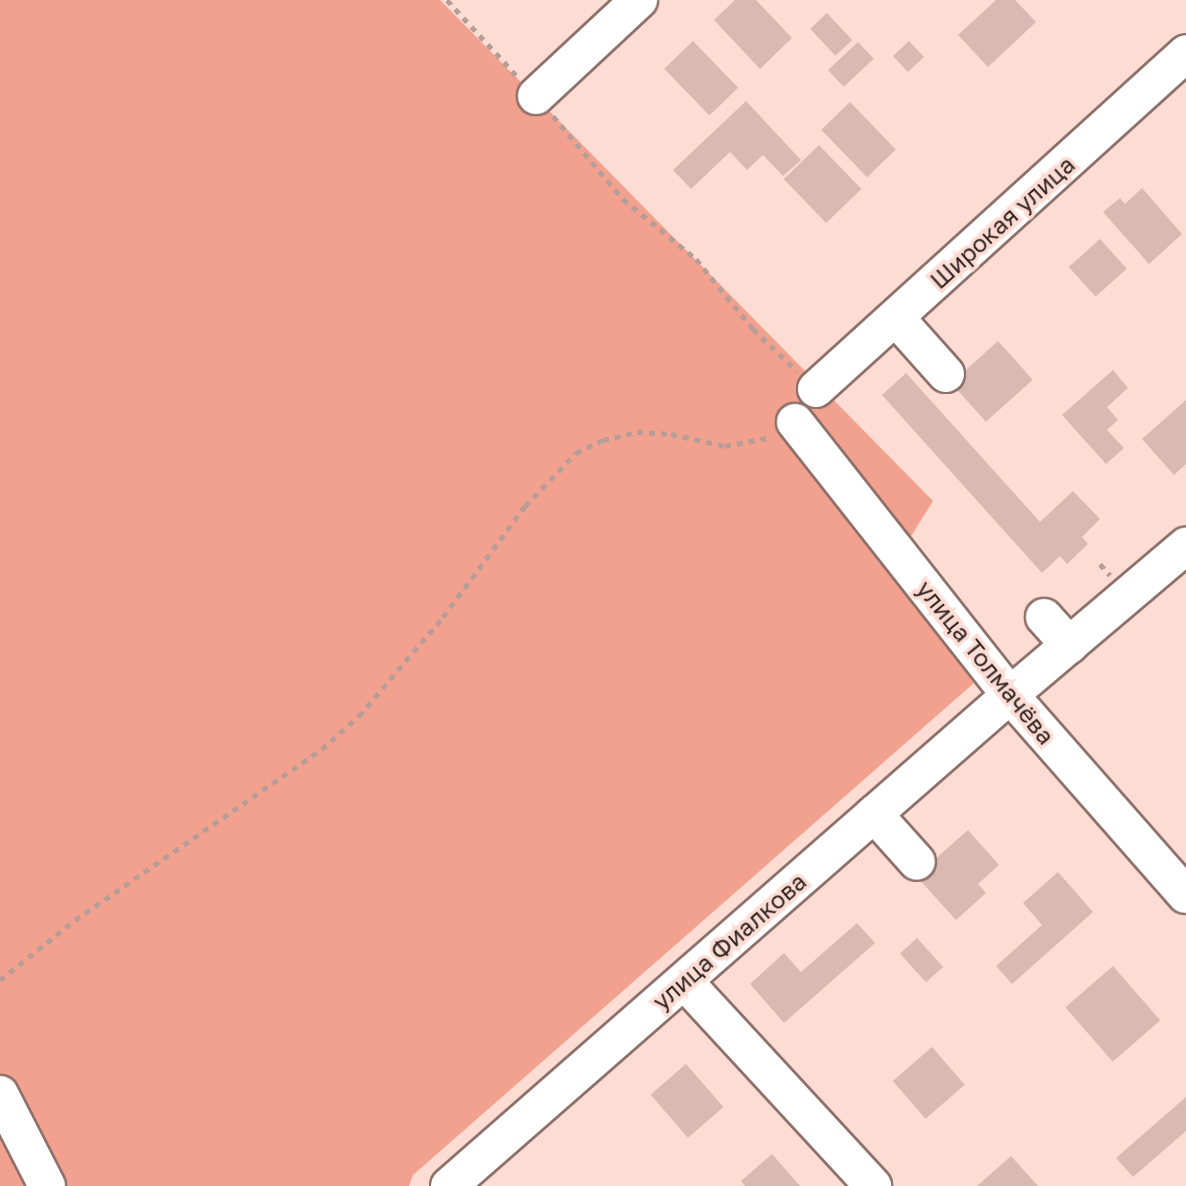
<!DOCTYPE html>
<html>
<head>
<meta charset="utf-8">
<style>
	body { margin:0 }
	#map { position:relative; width:1186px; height:1186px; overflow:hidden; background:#fddcd4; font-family:"Golos Text",sans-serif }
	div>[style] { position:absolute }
	.green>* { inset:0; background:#f2a18e }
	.building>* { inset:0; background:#d9b9b2; transform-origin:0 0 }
	.path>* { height:5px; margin-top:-2.5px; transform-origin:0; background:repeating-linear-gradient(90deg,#b79d97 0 6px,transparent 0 12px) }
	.roads { filter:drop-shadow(2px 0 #8e716a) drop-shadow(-2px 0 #8e716a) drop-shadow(0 2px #8e716a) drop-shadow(0 -2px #8e716a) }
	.minor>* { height:36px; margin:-18px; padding:0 18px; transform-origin:18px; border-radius:18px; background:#fff }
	span { translate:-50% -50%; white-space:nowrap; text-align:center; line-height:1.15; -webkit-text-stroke:7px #fddcd4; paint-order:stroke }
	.street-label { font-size:24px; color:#322623 }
</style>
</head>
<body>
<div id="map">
	<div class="green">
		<i style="clip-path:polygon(0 0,440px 0,933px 501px,890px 570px,974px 683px,413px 1175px,409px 1186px,0 1186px)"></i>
	</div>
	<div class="building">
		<i style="clip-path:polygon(735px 0,756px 0,792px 38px,760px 69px,714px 20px)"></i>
		<i style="clip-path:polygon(996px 0,1015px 0,1036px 22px,988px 67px,958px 35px)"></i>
		<i style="left:827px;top:13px;width:37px;height:23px;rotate:47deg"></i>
		<i style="left:693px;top:41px;width:65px;height:40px;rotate:46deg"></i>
		<i style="left:909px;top:41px;width:22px;height:22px;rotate:47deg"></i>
		<i style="left:858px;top:42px;width:23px;height:41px;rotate:47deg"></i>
		<i style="clip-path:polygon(746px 101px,801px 160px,783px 176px,763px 155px,747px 170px,730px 152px,691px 189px,673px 170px)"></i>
		<i style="left:850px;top:102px;width:66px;height:40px;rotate:46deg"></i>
		<i style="left:819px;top:145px;width:61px;height:49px;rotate:46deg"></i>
		<i style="clip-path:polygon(1142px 188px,1182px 234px,1149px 264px,1103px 212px,1120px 198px,1125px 204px)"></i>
		<i style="left:1100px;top:239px;width:40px;height:42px;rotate:48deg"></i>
		<i style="left:998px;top:341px;width:52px;height:63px;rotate:48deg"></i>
		<i style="clip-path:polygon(1113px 370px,1128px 388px,1107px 407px,1118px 420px,1107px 430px,1124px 448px,1106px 464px,1062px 415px)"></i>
		<i style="clip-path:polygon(906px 373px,1040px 522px,1073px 491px,1100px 519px,1082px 537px,1088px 544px,1067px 564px,1060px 556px,1042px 573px,882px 395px)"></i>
		<i style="clip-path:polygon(1186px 400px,1186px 464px,1174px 475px,1142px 439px)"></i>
		<i style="clip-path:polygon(968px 830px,999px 865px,978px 884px,986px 893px,956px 920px,916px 876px)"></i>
		<i style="clip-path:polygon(1058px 872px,1093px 912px,1012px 984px,996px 966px,1042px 925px,1023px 903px)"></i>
		<i style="clip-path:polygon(857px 923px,875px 943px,784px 1023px,750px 984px,784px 953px,801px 972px)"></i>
		<i style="left:917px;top:938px;width:39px;height:23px;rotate:48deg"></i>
		<i style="left:1113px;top:966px;width:72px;height:63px;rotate:49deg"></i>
		<i style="left:932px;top:1047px;width:50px;height:52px;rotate:49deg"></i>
		<i style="left:686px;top:1064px;width:57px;height:47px;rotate:49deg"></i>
		<i style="clip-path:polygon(1186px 1097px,1186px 1131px,1133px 1177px,1116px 1158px)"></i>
		<i style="clip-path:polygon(772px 1154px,800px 1186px,745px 1186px,741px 1181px)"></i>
		<i style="clip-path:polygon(1011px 1156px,1038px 1186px,977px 1186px)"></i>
	</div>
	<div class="path">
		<i style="left:447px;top:0;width:103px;rotate:47.4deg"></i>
		<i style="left:553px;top:116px;width:109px;rotate:49.9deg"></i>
		<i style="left:623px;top:199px;width:94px;rotate:39.4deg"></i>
		<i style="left:696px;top:259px;width:90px;rotate:50.8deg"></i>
		<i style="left:753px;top:329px;width:61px;rotate:43.7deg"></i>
		<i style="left:1100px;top:564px;width:15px;rotate:48deg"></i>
		<i style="left:0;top:980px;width:96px;rotate:-38.7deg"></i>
		<i style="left:75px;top:920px;width:300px;rotate:-34.7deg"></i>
		<i style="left:322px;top:749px;width:50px;rotate:-41.7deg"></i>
		<i style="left:359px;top:716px;width:130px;rotate:-49.7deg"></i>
		<i style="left:443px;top:617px;width:138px;rotate:-53.5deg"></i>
		<i style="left:525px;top:506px;width:74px;rotate:-46.1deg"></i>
		<i style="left:576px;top:453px;width:30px;rotate:-26deg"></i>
		<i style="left:603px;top:440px;width:35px;rotate:-13deg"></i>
		<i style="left:637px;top:432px;width:34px;rotate:3deg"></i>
		<i style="left:671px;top:434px;width:55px;rotate:12.5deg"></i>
		<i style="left:725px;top:446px;width:47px;rotate:-11.1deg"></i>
	</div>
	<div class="roads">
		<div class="minor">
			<i style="left:536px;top:96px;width:141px;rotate:-43deg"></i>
			<i style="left:896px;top:318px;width:75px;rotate:48.2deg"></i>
			<i style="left:816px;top:389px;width:500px;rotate:-42.2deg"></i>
			<i style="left:795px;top:422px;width:347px;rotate:51.8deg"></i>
			<i style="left:1010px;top:695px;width:266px;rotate:48.7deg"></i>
			<i style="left:1044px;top:617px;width:38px;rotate:48deg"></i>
			<i style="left:874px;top:814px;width:64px;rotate:48.1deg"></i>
			<i style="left:684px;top:981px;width:279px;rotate:47.3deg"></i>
			<i style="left:0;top:1094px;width:103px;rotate:62.9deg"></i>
			<i style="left:449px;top:1186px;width:746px;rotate:-41.19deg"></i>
			<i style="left:1010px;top:695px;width:231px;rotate:-40.3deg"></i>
		</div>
	</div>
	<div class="street-label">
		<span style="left:1002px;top:222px;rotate:-42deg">Широкая улица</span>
		<span style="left:986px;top:662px;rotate:51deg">улица Толмачёва</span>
		<span style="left:729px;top:941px;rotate:-41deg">улица Фиалкова</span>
	</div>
</div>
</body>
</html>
